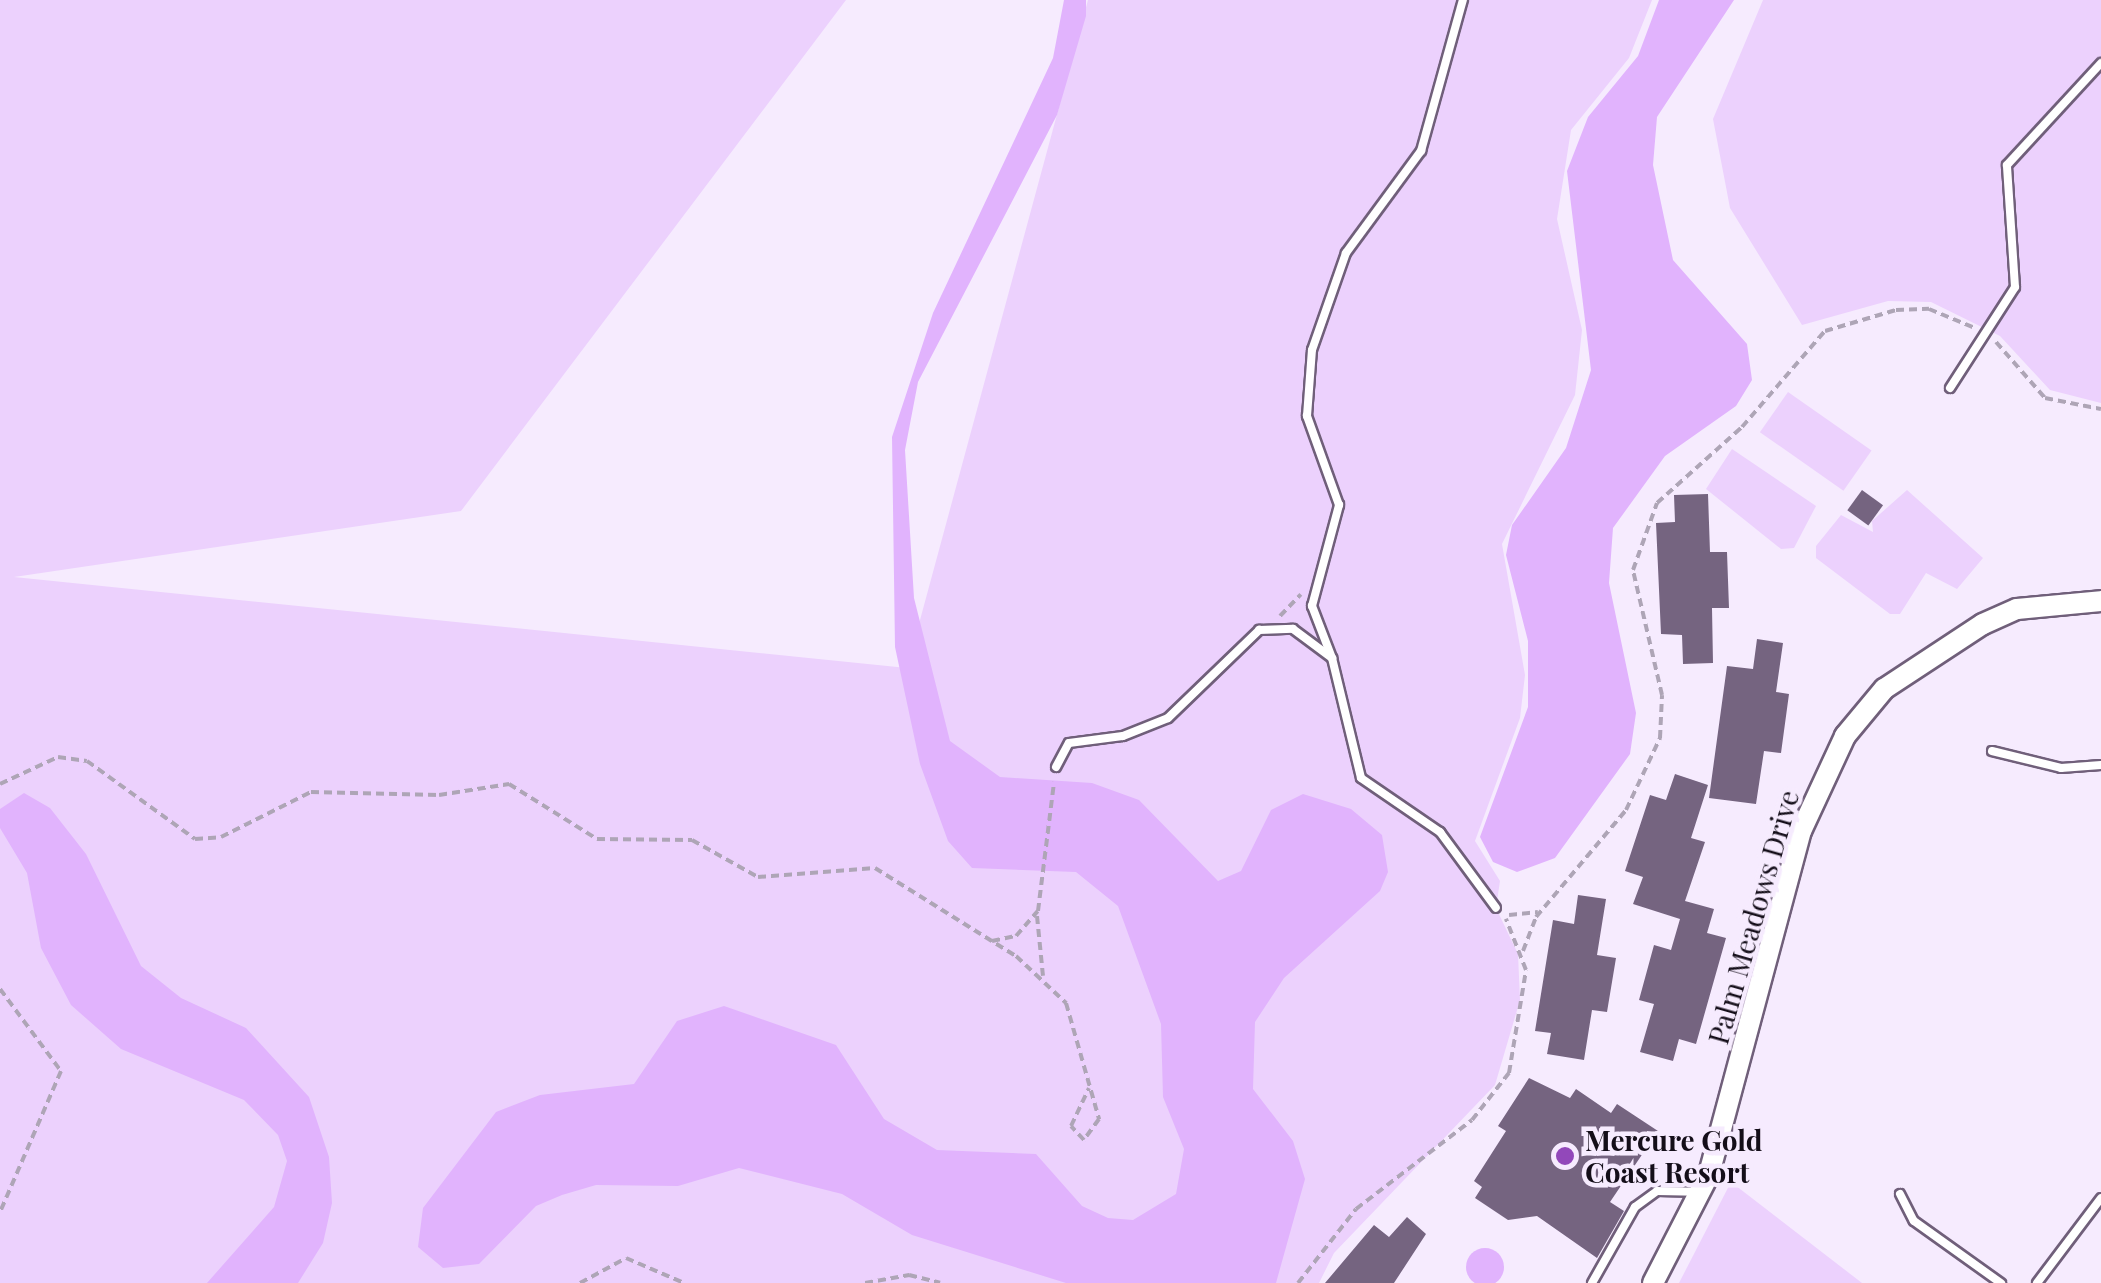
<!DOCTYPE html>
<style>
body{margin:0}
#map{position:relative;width:2101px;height:1283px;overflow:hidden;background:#f6ebfe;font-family:"Playfair Display",serif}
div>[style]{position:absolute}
.green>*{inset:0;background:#ecd1fd;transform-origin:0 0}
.water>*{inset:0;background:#e1b3fd}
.round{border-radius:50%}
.building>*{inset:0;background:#756480;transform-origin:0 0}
.path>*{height:4px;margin-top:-2px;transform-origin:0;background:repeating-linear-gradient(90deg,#aea5b6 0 8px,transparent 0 13px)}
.roads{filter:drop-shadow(2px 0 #705f7a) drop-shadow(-2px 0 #705f7a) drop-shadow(0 2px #705f7a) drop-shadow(0 -2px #705f7a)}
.service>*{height:8px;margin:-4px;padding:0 4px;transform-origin:4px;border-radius:4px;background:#fff}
.tertiary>*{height:20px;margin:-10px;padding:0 10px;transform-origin:10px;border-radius:10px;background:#fff}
.dots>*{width:28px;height:28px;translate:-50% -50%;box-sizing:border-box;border:5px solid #f6ebfe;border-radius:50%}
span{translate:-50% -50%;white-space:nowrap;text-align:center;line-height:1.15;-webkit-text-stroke:9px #f6ebfe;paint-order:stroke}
.street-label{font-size:28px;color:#140e19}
.poi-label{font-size:28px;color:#140e19;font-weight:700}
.left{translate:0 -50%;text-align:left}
</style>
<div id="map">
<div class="green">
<i style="clip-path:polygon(0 0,846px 0,461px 511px,14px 577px,907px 668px,1088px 0,1652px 0,1629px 58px,1571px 130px,1557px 219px,1582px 330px,1575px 395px,1502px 544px,1525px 675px,1520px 718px,1475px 841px,1500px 881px,1496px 908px,1518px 954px,1520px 1000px,1495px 1085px,1334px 1253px,1319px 1283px,0 1283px)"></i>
<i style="clip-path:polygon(1763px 0,2101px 0,2101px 403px,2050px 390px,2000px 336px,1931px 302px,1888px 301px,1802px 325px,1730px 208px,1713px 119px)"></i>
<i style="left:1788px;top:392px;width:102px;height:49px;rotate:35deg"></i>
<i style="clip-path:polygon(1732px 449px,1816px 506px,1794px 548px,1781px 549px,1706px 489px)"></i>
<i style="clip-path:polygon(1907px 490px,1983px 558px,1957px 589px,1926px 573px,1900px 614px,1890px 614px,1816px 558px,1816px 546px,1841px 515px,1873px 532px,1872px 521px)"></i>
<i style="clip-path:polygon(1731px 1182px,1862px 1283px,1679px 1283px)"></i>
</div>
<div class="water">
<i style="clip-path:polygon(1064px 0,1086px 0,1086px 16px,1057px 115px,918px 382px,905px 450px,914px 598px,950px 741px,1000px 777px,1092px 783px,1139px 800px,1218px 881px,1241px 871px,1271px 810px,1303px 794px,1351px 809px,1382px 835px,1388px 872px,1380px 891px,1284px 978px,1255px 1022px,1253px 1089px,1293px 1141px,1305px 1179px,1276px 1283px,1066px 1283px,912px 1235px,842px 1194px,739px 1168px,678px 1186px,596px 1185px,562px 1195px,536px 1206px,479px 1264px,443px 1268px,418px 1247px,423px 1208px,496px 1112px,540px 1095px,634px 1084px,677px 1021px,724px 1006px,836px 1045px,884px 1119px,937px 1150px,1036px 1154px,1082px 1206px,1108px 1218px,1133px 1220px,1176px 1194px,1184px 1149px,1163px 1097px,1161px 1024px,1118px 906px,1076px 872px,972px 868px,948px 841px,920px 764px,895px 647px,892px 437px,933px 313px,1053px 58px)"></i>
<i style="clip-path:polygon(1659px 0,1734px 0,1657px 117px,1653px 165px,1673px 260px,1747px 344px,1752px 380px,1736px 406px,1665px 456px,1613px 528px,1609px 583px,1636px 713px,1630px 754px,1555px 858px,1517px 872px,1493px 862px,1480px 837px,1528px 707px,1528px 641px,1506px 555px,1512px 525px,1566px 448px,1591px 370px,1567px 171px,1588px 117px,1638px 56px)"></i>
<i style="clip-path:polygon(24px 793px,50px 808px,86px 854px,141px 966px,181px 998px,246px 1028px,309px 1097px,329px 1157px,332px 1203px,323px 1243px,298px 1283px,207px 1283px,274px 1207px,287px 1161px,278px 1135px,244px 1100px,121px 1049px,71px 1005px,41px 948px,27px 873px,0 828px,0 809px)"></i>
<i class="round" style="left:1466px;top:1248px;width:38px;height:38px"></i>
</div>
<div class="building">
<i style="left:1862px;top:490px;width:26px;height:25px;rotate:36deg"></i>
<i style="clip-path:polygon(1708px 494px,1710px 552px,1727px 552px,1729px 608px,1712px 608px,1713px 663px,1683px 664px,1682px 635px,1661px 634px,1656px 523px,1675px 522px,1674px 495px)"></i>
<i style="clip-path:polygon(1757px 639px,1783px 643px,1776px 692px,1789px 694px,1781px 753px,1764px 751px,1756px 804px,1709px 798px,1727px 666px,1753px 669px)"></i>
<i style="clip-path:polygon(1675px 774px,1708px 785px,1691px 838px,1705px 842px,1685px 901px,1714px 909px,1707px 933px,1726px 938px,1696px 1044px,1679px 1039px,1673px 1061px,1640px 1052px,1654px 1004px,1639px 1000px,1654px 945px,1671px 950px,1680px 919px,1633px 904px,1643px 877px,1625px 871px,1650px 795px,1666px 800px)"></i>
<i style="clip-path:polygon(1578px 895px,1606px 899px,1597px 955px,1616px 958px,1607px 1012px,1592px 1010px,1584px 1060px,1547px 1054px,1551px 1033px,1535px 1031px,1553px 920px,1574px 924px)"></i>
<i style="clip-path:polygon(1529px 1078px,1570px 1098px,1576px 1089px,1611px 1113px,1617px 1104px,1658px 1131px,1610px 1202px,1624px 1211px,1597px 1258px,1537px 1216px,1508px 1220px,1475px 1198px,1482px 1187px,1474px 1181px,1506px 1131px,1498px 1126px)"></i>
<i style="clip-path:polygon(1407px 1217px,1426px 1234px,1394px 1283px,1325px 1283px,1374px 1225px,1389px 1237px)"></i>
</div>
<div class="path">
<i style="left:1996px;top:342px;width:74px;rotate:48.8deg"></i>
<i style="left:2045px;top:398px;width:57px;rotate:11.1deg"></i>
<i style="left:1280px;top:616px;width:30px;rotate:-46deg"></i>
<i style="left:0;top:784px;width:64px;rotate:-25deg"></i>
<i style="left:58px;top:757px;width:29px;rotate:8deg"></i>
<i style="left:87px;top:761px;width:133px;rotate:35.8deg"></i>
<i style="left:195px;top:839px;width:26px;rotate:-4deg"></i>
<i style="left:221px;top:837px;width:101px;rotate:-26.6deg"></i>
<i style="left:311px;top:792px;width:128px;rotate:1.3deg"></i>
<i style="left:439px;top:795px;width:71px;rotate:-8.9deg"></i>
<i style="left:509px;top:784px;width:104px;rotate:32deg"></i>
<i style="left:597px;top:839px;width:95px;rotate:0.6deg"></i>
<i style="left:692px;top:840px;width:76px;rotate:29.3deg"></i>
<i style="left:758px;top:877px;width:117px;rotate:-4.4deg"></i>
<i style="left:875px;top:868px;width:166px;rotate:32deg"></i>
<i style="left:1016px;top:956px;width:69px;rotate:43.2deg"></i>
<i style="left:1066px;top:1003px;width:121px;rotate:74.1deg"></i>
<i style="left:1099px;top:1119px;width:26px;rotate:126deg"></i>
<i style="left:1084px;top:1140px;width:19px;rotate:-133deg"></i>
<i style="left:1071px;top:1126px;width:42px;rotate:-64.7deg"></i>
<i style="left:1509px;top:915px;width:29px;rotate:-6deg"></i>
<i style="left:1037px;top:916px;width:60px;rotate:84.3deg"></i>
<i style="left:992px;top:941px;width:25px;rotate:-12deg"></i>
<i style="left:1016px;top:936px;width:33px;rotate:-49deg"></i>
<i style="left:1038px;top:911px;width:130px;rotate:-82.9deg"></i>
<i style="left:1523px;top:951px;width:36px;rotate:-69deg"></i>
<i style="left:1536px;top:917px;width:140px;rotate:-49.9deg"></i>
<i style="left:1626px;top:810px;width:80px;rotate:-64.7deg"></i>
<i style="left:1660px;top:738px;width:43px;rotate:-87.3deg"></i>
<i style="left:1662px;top:695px;width:128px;rotate:-103.1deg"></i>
<i style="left:1633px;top:570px;width:71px;rotate:-70.3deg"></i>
<i style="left:1657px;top:503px;width:114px;rotate:-41.8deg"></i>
<i style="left:1742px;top:427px;width:127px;rotate:-49.2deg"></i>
<i style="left:1825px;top:331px;width:74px;rotate:-16.5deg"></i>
<i style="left:1896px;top:310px;width:33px;rotate:-2deg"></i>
<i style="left:1929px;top:309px;width:50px;rotate:22.4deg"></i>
<i style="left:0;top:989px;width:102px;rotate:53.4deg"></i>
<i style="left:61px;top:1071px;width:154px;rotate:113.4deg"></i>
<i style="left:580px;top:1283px;width:52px;rotate:-28.5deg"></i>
<i style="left:626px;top:1258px;width:63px;rotate:23.3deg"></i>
<i style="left:865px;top:1283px;width:45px;rotate:-10.3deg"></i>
<i style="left:909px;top:1275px;width:32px;rotate:14deg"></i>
<i style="left:1298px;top:1283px;width:94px;rotate:-51.9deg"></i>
<i style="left:1356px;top:1209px;width:146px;rotate:-37.5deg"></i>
<i style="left:1472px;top:1120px;width:60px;rotate:-51.8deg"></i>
<i style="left:1509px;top:1073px;width:104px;rotate:-80.6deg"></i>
<i style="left:1526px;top:970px;width:55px;rotate:-111.4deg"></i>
</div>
<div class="roads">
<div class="service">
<i style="left:1950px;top:388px;width:120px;rotate:-57.2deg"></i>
<i style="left:2015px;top:287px;width:122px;rotate:-93.8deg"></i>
<i style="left:2007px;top:165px;width:139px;rotate:-47.3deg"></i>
<i style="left:1332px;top:658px;width:56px;rotate:-111deg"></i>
<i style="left:1312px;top:606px;width:105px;rotate:-75deg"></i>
<i style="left:1339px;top:505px;width:95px;rotate:-109.8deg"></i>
<i style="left:1307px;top:416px;width:66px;rotate:-85.7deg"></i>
<i style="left:1312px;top:350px;width:103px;rotate:-70.7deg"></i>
<i style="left:1346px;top:253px;width:127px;rotate:-53.7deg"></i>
<i style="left:1421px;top:151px;width:157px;rotate:-74.5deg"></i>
<i style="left:1992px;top:751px;width:71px;rotate:13.8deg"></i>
<i style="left:2061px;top:768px;width:40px;rotate:-4.3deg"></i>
<i style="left:1056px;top:767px;width:27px;rotate:-62deg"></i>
<i style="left:1069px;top:743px;width:54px;rotate:-7.4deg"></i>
<i style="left:1123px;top:736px;width:48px;rotate:-21.8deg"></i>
<i style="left:1168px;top:718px;width:127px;rotate:-44deg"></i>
<i style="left:1259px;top:630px;width:34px;rotate:-2deg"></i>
<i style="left:1293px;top:629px;width:49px;rotate:36.6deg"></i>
<i style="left:1332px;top:658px;width:123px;rotate:76.4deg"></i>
<i style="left:1361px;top:778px;width:96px;rotate:34.4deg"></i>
<i style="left:1440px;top:832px;width:94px;rotate:53.6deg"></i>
<i style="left:1900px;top:1194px;width:30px;rotate:63deg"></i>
<i style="left:1914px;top:1221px;width:107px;rotate:35.5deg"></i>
<i style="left:1592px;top:1283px;width:87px;rotate:-60.5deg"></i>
<i style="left:1635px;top:1207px;width:27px;rotate:-36deg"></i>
<i style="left:1657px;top:1191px;width:39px;rotate:1deg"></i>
<i style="left:2037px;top:1283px;width:106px;rotate:-53deg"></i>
</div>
<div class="tertiary">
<i style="left:1653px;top:1283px;width:123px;rotate:-62.8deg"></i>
<i style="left:1709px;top:1174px;width:355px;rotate:-75deg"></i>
<i style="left:1801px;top:831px;width:105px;rotate:-65.1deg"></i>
<i style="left:1845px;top:736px;width:61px;rotate:-50.3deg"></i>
<i style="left:1884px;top:689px;width:118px;rotate:-33.3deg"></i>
<i style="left:1983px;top:624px;width:37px;rotate:-24deg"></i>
<i style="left:2017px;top:609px;width:84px;rotate:-5.4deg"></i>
</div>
</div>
<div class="dots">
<i style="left:1565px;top:1156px;background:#9248ba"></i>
</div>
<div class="street-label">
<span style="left:1753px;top:917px;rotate:-74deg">Palm Meadows Drive</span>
</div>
<div class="poi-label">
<span class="left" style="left:1585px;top:1156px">Mercure Gold<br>Coast Resort</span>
</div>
</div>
